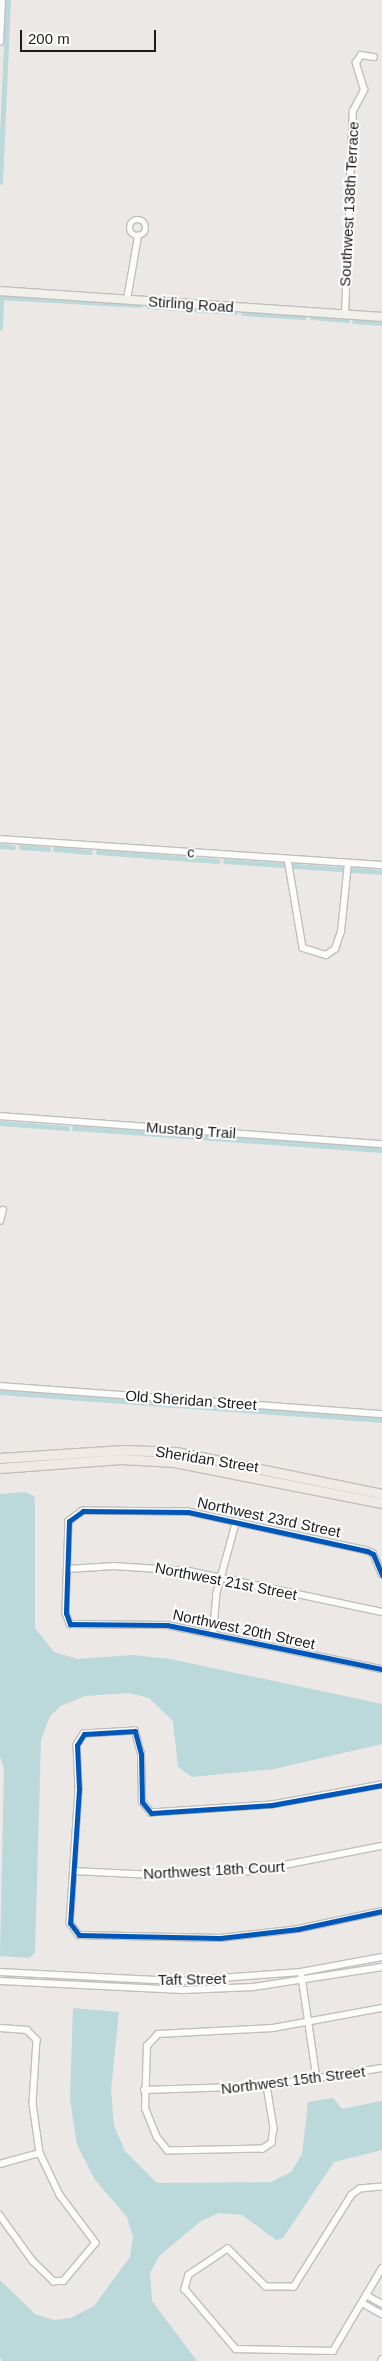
<!DOCTYPE html>
<style>
body{margin:0}
#map{position:relative;width:382px;height:2361px;overflow:hidden;background:#ebe8e5;font-family:Arial,sans-serif}
div>[style]{position:absolute}
.water>*{inset:0;background:#bbd8da}
.canal>*{height:5px;margin:-2.5px;padding:0 2.5px;transform-origin:2.5px;border-radius:2.5px;background:#bbd8da}
.roads{filter:drop-shadow(1px 0 #c0bfbd) drop-shadow(-1px 0 #c0bfbd) drop-shadow(0 1px #c0bfbd) drop-shadow(0 -1px #c0bfbd)}
.street>*{height:5.5px;margin:-2.75px;padding:0 2.75px;transform-origin:2.75px;border-radius:2.75px;background:#fcfcfb}
.street>.ring{margin:-2.75px;padding:0;box-sizing:content-box;background:none;border:5.5px solid #fcfcfb;border-radius:50%}
.secondary>*{height:8px;margin:-4px;padding:0 4px;transform-origin:4px;border-radius:4px;background:#f2f0ea}
.primary>*{height:9px;margin:-4.5px;padding:0 4.5px;transform-origin:4.5px;border-radius:4.5px;background:#efeae4}
.cycleway>*{height:5px;margin:-2.5px;padding:0 2.5px;transform-origin:2.5px;border-radius:2.5px;background:#0057b8}
span{translate:-50% -50%;white-space:nowrap;text-align:center;line-height:1.15;-webkit-text-stroke:4px #fff;paint-order:stroke}
.street-label{font-size:15px;color:#1c1c1c}
.scale{position:absolute;left:20px;top:30px;width:136px;height:22px;box-sizing:border-box;border:2px solid #1c1c1c;border-top:0;padding-left:6px;font-size:15px;line-height:18px;white-space:nowrap;color:#1c1c1c;-webkit-text-stroke:4px #fff;paint-order:stroke}
</style>
<div id="map">
<div class="water">
<i style="clip-path:polygon(25px 1492px,34px 1496px,35px 1504px,35px 1628px,54px 1652px,78px 1659px,133px 1655px,170px 1659px,382px 1704px,382px 1744px,274px 1769px,192px 1777px,178px 1767px,173px 1721px,149px 1698px,129px 1693px,85px 1696px,61px 1706px,50px 1716px,41px 1740px,35px 1953px,29px 1958px,0 1956px,4px 1769px,0 1756px,0 1494px)"></i>
<i style="clip-path:polygon(73px 2008px,119px 2012px,111px 2090px,114px 2126px,125px 2151px,157px 2183px,271px 2182px,291px 2172px,302px 2154px,308px 2102px,333px 2098px,342px 2109px,382px 2101px,382px 2150px,334px 2162px,283px 2238px,276px 2240px,242px 2215px,219px 2213px,201px 2221px,159px 2256px,150px 2273px,152px 2301px,197px 2361px,2px 2361px,0 2357px,0 2280px,35px 2314px,54px 2320px,71px 2318px,94px 2306px,130px 2257px,133px 2237px,127px 2217px,95px 2180px,77px 2145px,70px 2099px)"></i>
</div>
<div class="canal">
<i style="left:0;top:182px;width:182px;rotate:-87.5deg"></i>
<i style="left:0;top:297px;width:140px;rotate:3.3deg"></i>
<i style="left:148px;top:306px;width:87px;rotate:3.9deg"></i>
<i style="left:243px;top:313px;width:61px;rotate:3.8deg"></i>
<i style="left:312px;top:317px;width:35px;rotate:5deg"></i>
<i style="left:354px;top:321px;width:28px;rotate:4deg"></i>
<i style="left:0;top:328px;width:31px;rotate:-88deg"></i>
<i style="left:0;top:846px;width:13px;rotate:4deg"></i>
<i style="left:21px;top:847px;width:27px;rotate:4deg"></i>
<i style="left:55px;top:849px;width:35px;rotate:5deg"></i>
<i style="left:98px;top:852px;width:120px;rotate:4.3deg"></i>
<i style="left:225px;top:861px;width:157px;rotate:4deg"></i>
<i style="left:0;top:1123px;width:67px;rotate:4.3deg"></i>
<i style="left:74px;top:1128px;width:309px;rotate:4.1deg"></i>
<i style="left:0;top:1392px;width:383px;rotate:4.2deg"></i>
</div>
<div class="roads">
<div class="street">
<i style="left:0;top:42px;width:42px;rotate:-87.3deg"></i>
<i class="ring" style="left:130px;top:220px;width:10.5px;height:10.5px"></i>
<i style="left:127px;top:300px;width:65px;rotate:-80.2deg"></i>
<i style="left:345px;top:315px;width:204px;rotate:-87.8deg"></i>
<i style="left:353px;top:111px;width:24px;rotate:-62deg"></i>
<i style="left:364px;top:90px;width:28px;rotate:-107deg"></i>
<i style="left:356px;top:63px;width:9px;rotate:-58deg"></i>
<i style="left:361px;top:55px;width:13px;rotate:9deg"></i>
<i style="left:0;top:839px;width:383px;rotate:3.9deg"></i>
<i style="left:288px;top:859px;width:90px;rotate:80.4deg"></i>
<i style="left:303px;top:948px;width:24px;rotate:17deg"></i>
<i style="left:326px;top:955px;width:11px;rotate:-34deg"></i>
<i style="left:335px;top:949px;width:18px;rotate:-71deg"></i>
<i style="left:341px;top:932px;width:69px;rotate:-84.2deg"></i>
<i style="left:0;top:1116px;width:383px;rotate:4.2deg"></i>
<i style="left:0;top:1221px;width:11px;rotate:-75deg"></i>
<i style="left:0;top:1386px;width:383px;rotate:4.2deg"></i>
<i style="left:68px;top:1569px;width:46px;rotate:-3.7deg"></i>
<i style="left:114px;top:1566px;width:75px;rotate:3.8deg"></i>
<i style="left:189px;top:1571px;width:197px;rotate:12deg"></i>
<i style="left:382px;top:1575px;width:23px;rotate:-113deg"></i>
<i style="left:373px;top:1554px;width:7px;rotate:-153deg"></i>
<i style="left:367px;top:1551px;width:183px;rotate:-167.7deg"></i>
<i style="left:188px;top:1512px;width:105px;rotate:-179.5deg"></i>
<i style="left:83px;top:1511px;width:17px;rotate:144deg"></i>
<i style="left:69px;top:1521px;width:92px;rotate:91.9deg"></i>
<i style="left:66px;top:1613px;width:12px;rotate:70deg"></i>
<i style="left:70px;top:1624px;width:97px;rotate:0.6deg"></i>
<i style="left:167px;top:1625px;width:219px;rotate:11.6deg"></i>
<i style="left:213px;top:1633px;width:38px;rotate:-85deg"></i>
<i style="left:216px;top:1595px;width:76px;rotate:-74.7deg"></i>
<i style="left:382px;top:1785px;width:112px;rotate:169.7deg"></i>
<i style="left:272px;top:1805px;width:121px;rotate:176.2deg"></i>
<i style="left:151px;top:1813px;width:14px;rotate:-129deg"></i>
<i style="left:142px;top:1802px;width:48px;rotate:-91.2deg"></i>
<i style="left:141px;top:1754px;width:24px;rotate:-105deg"></i>
<i style="left:135px;top:1731px;width:51px;rotate:176.6deg"></i>
<i style="left:84px;top:1734px;width:13px;rotate:122deg"></i>
<i style="left:77px;top:1745px;width:44px;rotate:87.4deg"></i>
<i style="left:79px;top:1789px;width:134px;rotate:93.8deg"></i>
<i style="left:70px;top:1923px;width:15px;rotate:53deg"></i>
<i style="left:79px;top:1935px;width:141px;rotate:1.2deg"></i>
<i style="left:220px;top:1938px;width:79px;rotate:-6.6deg"></i>
<i style="left:298px;top:1929px;width:86px;rotate:-12.1deg"></i>
<i style="left:73px;top:1871px;width:82px;rotate:2.8deg"></i>
<i style="left:155px;top:1875px;width:99px;rotate:-2.3deg"></i>
<i style="left:254px;top:1871px;width:130px;rotate:-11.1deg"></i>
<i style="left:0;top:1972px;width:180px;rotate:2.9deg"></i>
<i style="left:180px;top:1981px;width:121px;rotate:-4.3deg"></i>
<i style="left:301px;top:1972px;width:82px;rotate:-10.5deg"></i>
<i style="left:302px;top:1977px;width:103px;rotate:81.6deg"></i>
<i style="left:0;top:1981px;width:183px;rotate:2.8deg"></i>
<i style="left:183px;top:1990px;width:70px;rotate:-2.5deg"></i>
<i style="left:253px;top:1987px;width:131px;rotate:-8.8deg"></i>
<i style="left:0;top:2028px;width:27px;rotate:4deg"></i>
<i style="left:27px;top:2030px;width:14px;rotate:45deg"></i>
<i style="left:37px;top:2040px;width:64px;rotate:93.6deg"></i>
<i style="left:33px;top:2104px;width:49px;rotate:81.9deg"></i>
<i style="left:40px;top:2153px;width:47px;rotate:64.5deg"></i>
<i style="left:60px;top:2195px;width:60px;rotate:53.1deg"></i>
<i style="left:96px;top:2243px;width:50px;rotate:130.1deg"></i>
<i style="left:64px;top:2281px;width:10px;rotate:174deg"></i>
<i style="left:54px;top:2282px;width:29px;rotate:-136deg"></i>
<i style="left:33px;top:2262px;width:57px;rotate:-125.7deg"></i>
<i style="left:267px;top:2086px;width:43px;rotate:80.5deg"></i>
<i style="left:274px;top:2128px;width:15px;rotate:98deg"></i>
<i style="left:272px;top:2143px;width:11px;rotate:146deg"></i>
<i style="left:263px;top:2149px;width:95px;rotate:178.8deg"></i>
<i style="left:168px;top:2151px;width:17px;rotate:-130deg"></i>
<i style="left:157px;top:2138px;width:31px;rotate:-112deg"></i>
<i style="left:145px;top:2109px;width:63px;rotate:-88.2deg"></i>
<i style="left:147px;top:2046px;width:16px;rotate:-47deg"></i>
<i style="left:158px;top:2034px;width:115px;rotate:-3deg"></i>
<i style="left:273px;top:2028px;width:111px;rotate:-10.4deg"></i>
<i style="left:144px;top:2090px;width:123px;rotate:-1.9deg"></i>
<i style="left:267px;top:2086px;width:116px;rotate:-8.9deg"></i>
<i style="left:0;top:2164px;width:41px;rotate:-15.4deg"></i>
<i style="left:382px;top:2187px;width:22px;rotate:175deg"></i>
<i style="left:360px;top:2189px;width:10px;rotate:143deg"></i>
<i style="left:352px;top:2195px;width:109px;rotate:122.2deg"></i>
<i style="left:294px;top:2287px;width:28px;rotate:180deg"></i>
<i style="left:266px;top:2287px;width:54px;rotate:-135deg"></i>
<i style="left:228px;top:2249px;width:47px;rotate:146.3deg"></i>
<i style="left:189px;top:2275px;width:15px;rotate:106deg"></i>
<i style="left:185px;top:2289px;width:79px;rotate:49.6deg"></i>
<i style="left:236px;top:2349px;width:97px;rotate:1.2deg"></i>
<i style="left:333px;top:2351px;width:96px;rotate:-59.4deg"></i>
<i style="left:366px;top:2295px;width:18px;rotate:29deg"></i>
<i style="left:362px;top:2303px;width:23px;rotate:29deg"></i>
<i style="left:381px;top:2361px;width:2px;rotate:-63deg"></i>
</div>
<div class="secondary">
<i style="left:0;top:291px;width:383px;rotate:3.9deg"></i>
</div>
<div class="primary">
<i style="left:0;top:1458px;width:124px;rotate:-3.7deg"></i>
<i style="left:124px;top:1450px;width:52px;rotate:2.2deg"></i>
<i style="left:176px;top:1452px;width:210px;rotate:11.5deg"></i>
<i style="left:0;top:1468px;width:121px;rotate:-4.3deg"></i>
<i style="left:121px;top:1459px;width:53px;rotate:3.2deg"></i>
<i style="left:174px;top:1462px;width:212px;rotate:11.2deg"></i>
</div>
</div>
<div class="cycleway">
<i style="left:382px;top:1575px;width:23px;rotate:-113deg"></i>
<i style="left:373px;top:1554px;width:7px;rotate:-153deg"></i>
<i style="left:367px;top:1551px;width:183px;rotate:-167.7deg"></i>
<i style="left:188px;top:1512px;width:105px;rotate:-179.5deg"></i>
<i style="left:83px;top:1511px;width:17px;rotate:144deg"></i>
<i style="left:69px;top:1521px;width:92px;rotate:91.9deg"></i>
<i style="left:66px;top:1613px;width:12px;rotate:70deg"></i>
<i style="left:70px;top:1624px;width:97px;rotate:0.6deg"></i>
<i style="left:167px;top:1625px;width:219px;rotate:11.6deg"></i>
<i style="left:382px;top:1785px;width:112px;rotate:169.7deg"></i>
<i style="left:272px;top:1805px;width:121px;rotate:176.2deg"></i>
<i style="left:151px;top:1813px;width:14px;rotate:-129deg"></i>
<i style="left:142px;top:1802px;width:48px;rotate:-91.2deg"></i>
<i style="left:141px;top:1754px;width:24px;rotate:-105deg"></i>
<i style="left:135px;top:1731px;width:51px;rotate:176.6deg"></i>
<i style="left:84px;top:1734px;width:13px;rotate:122deg"></i>
<i style="left:77px;top:1745px;width:44px;rotate:87.4deg"></i>
<i style="left:79px;top:1789px;width:134px;rotate:93.8deg"></i>
<i style="left:70px;top:1923px;width:15px;rotate:53deg"></i>
<i style="left:79px;top:1935px;width:141px;rotate:1.2deg"></i>
<i style="left:220px;top:1938px;width:79px;rotate:-6.6deg"></i>
<i style="left:298px;top:1929px;width:86px;rotate:-12.1deg"></i>
</div>
<div class="street-label">
<span style="left:349px;top:204px;rotate:-87deg">Southwest 138th Terrace</span>
<span style="left:191px;top:304px;rotate:4deg">Stirling Road</span>
<span style="left:191px;top:852px;rotate:4deg">c</span>
<span style="left:191px;top:1130px;rotate:4deg">Mustang Trail</span>
<span style="left:191px;top:1400px;rotate:4deg">Old Sheridan Street</span>
<span style="left:207px;top:1459px;rotate:9deg">Sheridan Street</span>
<span style="left:269px;top:1517px;rotate:12deg">Northwest 23rd Street</span>
<span style="left:226px;top:1581px;rotate:11deg">Northwest 21st Street</span>
<span style="left:244px;top:1629px;rotate:12deg">Northwest 20th Street</span>
<span style="left:214px;top:1870px;rotate:-3deg">Northwest 18th Court</span>
<span style="left:192px;top:1979px;rotate:-1deg">Taft Street</span>
<span style="left:293px;top:2080px;rotate:-7deg">Northwest 15th Street</span>
</div>
<div class="scale">200 m</div>
</div>
